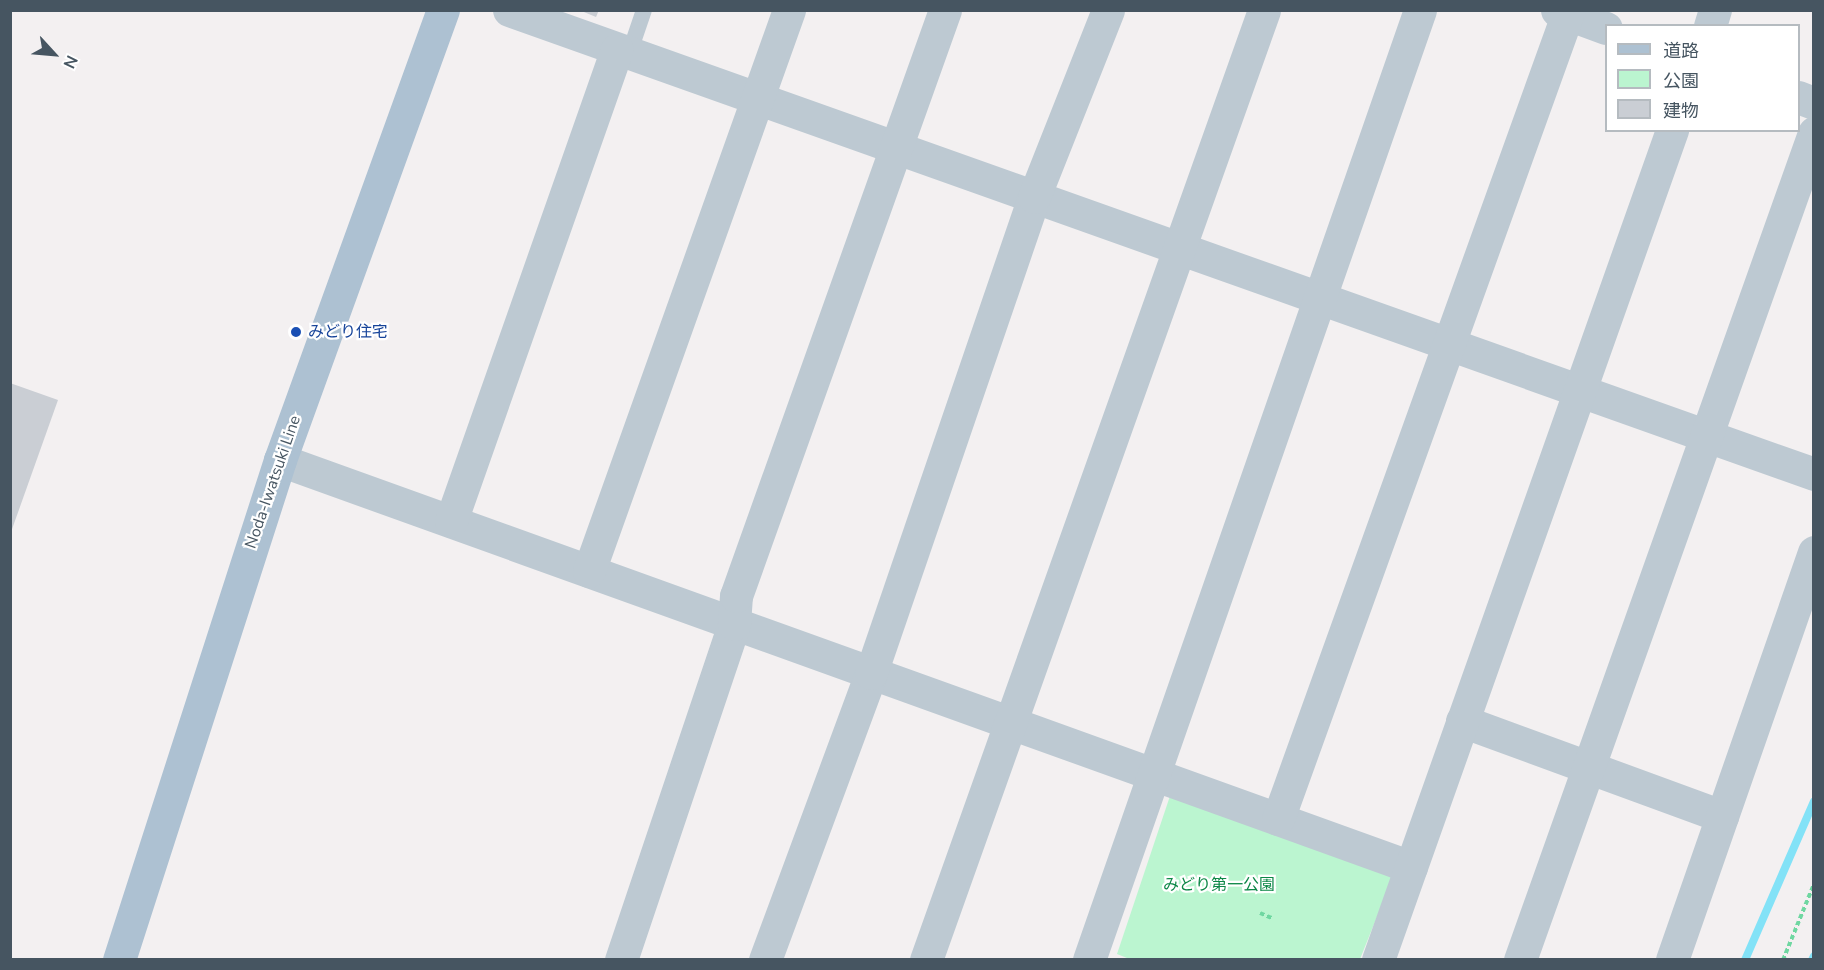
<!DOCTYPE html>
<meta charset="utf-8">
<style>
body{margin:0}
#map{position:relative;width:1824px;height:970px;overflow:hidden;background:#f3f0f1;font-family:"Nunito Sans","Noto Sans JP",sans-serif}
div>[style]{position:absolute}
.green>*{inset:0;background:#bbf5d0}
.stream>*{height:8px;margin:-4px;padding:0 4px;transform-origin:4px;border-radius:4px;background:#83e2f7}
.building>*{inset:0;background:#caced4}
.path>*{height:4px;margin-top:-2px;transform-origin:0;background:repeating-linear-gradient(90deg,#6fd7a1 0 4.5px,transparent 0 7.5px)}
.service>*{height:16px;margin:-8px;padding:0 8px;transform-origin:8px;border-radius:8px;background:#bdc9d2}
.minor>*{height:33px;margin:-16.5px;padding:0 16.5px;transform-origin:16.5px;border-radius:16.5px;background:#bdc9d2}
.primary>*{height:33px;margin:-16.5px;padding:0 16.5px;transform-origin:16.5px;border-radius:16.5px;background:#adc1d2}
.dots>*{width:16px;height:16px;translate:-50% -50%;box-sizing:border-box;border:3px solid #fff;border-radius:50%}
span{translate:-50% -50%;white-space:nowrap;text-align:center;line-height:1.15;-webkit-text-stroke:4.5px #fff;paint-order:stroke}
.transit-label{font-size:16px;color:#164399}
.left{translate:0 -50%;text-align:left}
.street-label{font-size:16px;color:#465561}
.park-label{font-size:16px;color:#0c8746}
.frame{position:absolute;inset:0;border:12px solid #465561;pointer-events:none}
.legend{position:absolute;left:1605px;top:24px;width:195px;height:108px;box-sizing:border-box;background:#fff;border:2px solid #b5bbc0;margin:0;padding:8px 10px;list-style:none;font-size:18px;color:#465561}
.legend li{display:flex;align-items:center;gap:12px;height:30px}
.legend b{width:30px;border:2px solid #b5bbc0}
.north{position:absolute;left:24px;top:24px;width:60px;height:60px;-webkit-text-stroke:4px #fff;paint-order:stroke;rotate:116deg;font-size:16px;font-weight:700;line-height:24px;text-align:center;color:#465561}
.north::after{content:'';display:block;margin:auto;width:21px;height:27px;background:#465561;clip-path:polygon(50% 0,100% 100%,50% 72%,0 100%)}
</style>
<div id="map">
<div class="green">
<i style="clip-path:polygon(1172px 790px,1395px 872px,1360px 959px,1132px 960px,1117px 954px)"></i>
</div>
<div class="stream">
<i style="left:1745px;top:960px;width:173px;rotate:-66.5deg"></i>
<i style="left:1812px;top:960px;width:4px;rotate:-63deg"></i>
</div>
<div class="building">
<i style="clip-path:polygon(579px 10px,599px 10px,596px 17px)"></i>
<i style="clip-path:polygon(10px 383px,58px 400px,11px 532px,10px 532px)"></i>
</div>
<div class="path">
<i style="left:1260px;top:913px;width:13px;rotate:23deg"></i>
<i style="left:1783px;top:960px;width:82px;rotate:-67.8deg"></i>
</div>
<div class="service">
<i style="left:629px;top:54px;width:46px;rotate:-71.2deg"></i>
</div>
<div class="minor">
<i style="left:509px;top:10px;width:1385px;rotate:19.57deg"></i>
<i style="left:1557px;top:10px;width:52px;rotate:20.2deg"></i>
<i style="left:1710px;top:26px;width:17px;rotate:-73deg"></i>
<i style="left:1798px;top:97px;width:17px;rotate:21deg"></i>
<i style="left:280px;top:460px;width:1202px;rotate:19.79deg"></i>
<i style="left:451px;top:521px;width:500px;rotate:-70.62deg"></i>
<i style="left:589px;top:571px;width:596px;rotate:-70.38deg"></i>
<i style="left:1462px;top:721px;width:277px;rotate:20.1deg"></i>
<i style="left:1278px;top:819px;width:860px;rotate:-70.22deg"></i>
<i style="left:621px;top:960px;width:354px;rotate:-71.4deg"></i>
<i style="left:734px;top:624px;width:28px;rotate:-86deg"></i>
<i style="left:736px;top:596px;width:622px;rotate:-70.37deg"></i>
<i style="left:765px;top:960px;width:306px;rotate:-69.7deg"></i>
<i style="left:871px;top:673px;width:503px;rotate:-71.1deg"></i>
<i style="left:1034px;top:197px;width:201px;rotate:-68.4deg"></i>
<i style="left:926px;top:960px;width:1008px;rotate:-70.41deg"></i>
<i style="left:1089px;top:960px;width:1006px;rotate:-70.79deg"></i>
<i style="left:1378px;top:960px;width:881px;rotate:-70.49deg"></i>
<i style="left:1520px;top:960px;width:878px;rotate:-70.43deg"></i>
<i style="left:1672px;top:960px;width:432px;rotate:-70.8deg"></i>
</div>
<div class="primary">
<i style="left:119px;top:960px;width:525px;rotate:-72.15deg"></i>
<i style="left:280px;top:460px;width:479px;rotate:-70.1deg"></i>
</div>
<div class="dots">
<i style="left:296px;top:332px;background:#1a4fb4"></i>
</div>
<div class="transit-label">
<span class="left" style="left:308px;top:332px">みどり住宅</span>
</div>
<div class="street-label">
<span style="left:273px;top:482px;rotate:-71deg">Noda-Iwatsuki Line</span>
</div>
<div class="park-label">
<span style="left:1219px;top:885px">みどり第一公園</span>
</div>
<div class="frame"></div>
<ul class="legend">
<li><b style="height:8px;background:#adc1d2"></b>道路</li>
<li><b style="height:16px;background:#bbf5d0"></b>公園</li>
<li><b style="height:16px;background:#caced4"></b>建物</li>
</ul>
<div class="north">N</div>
</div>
